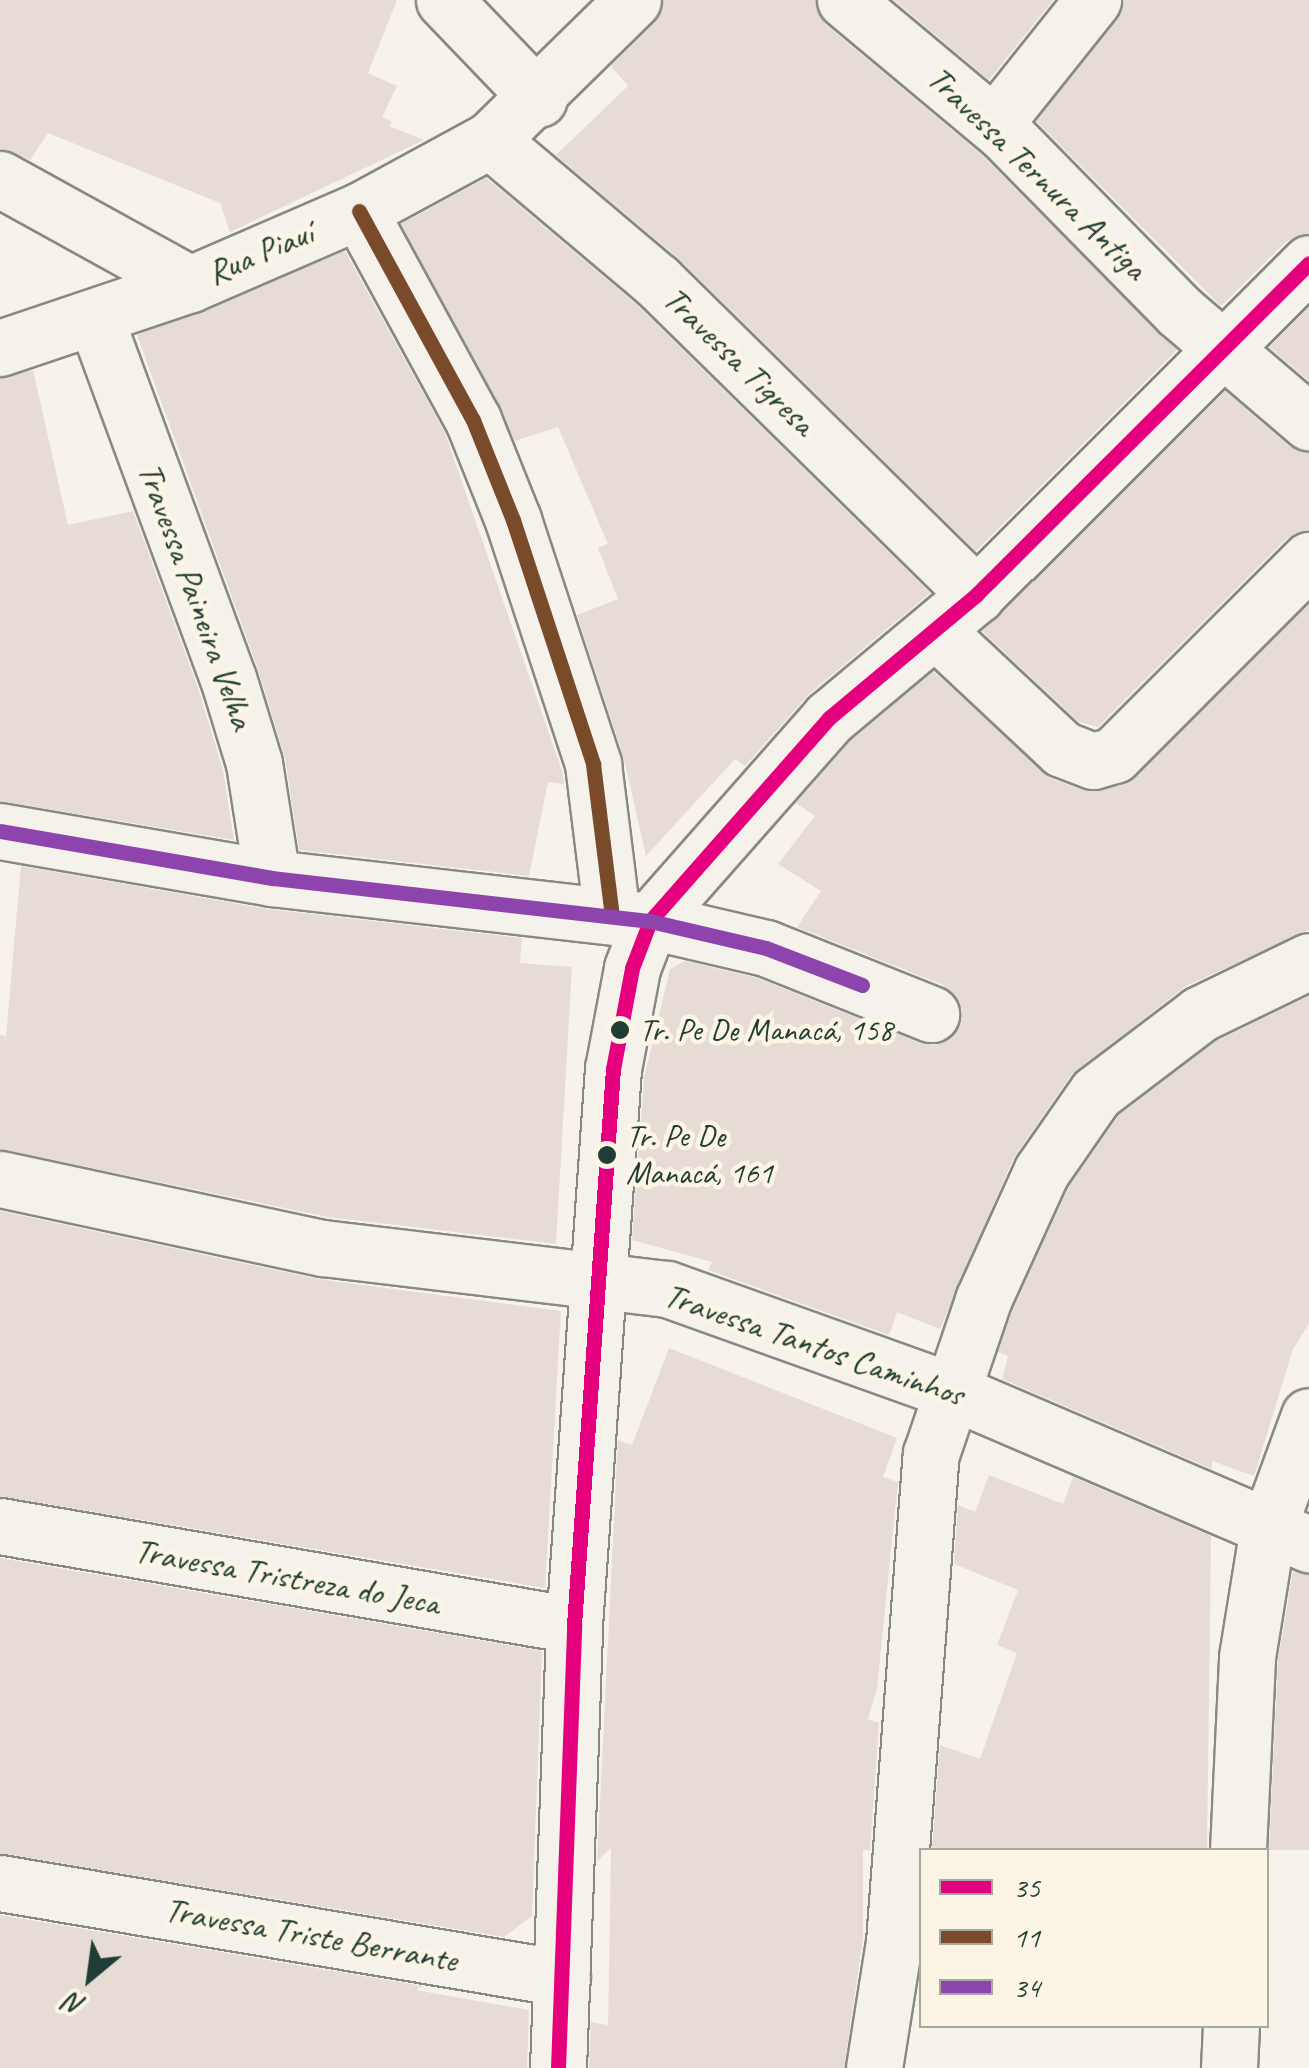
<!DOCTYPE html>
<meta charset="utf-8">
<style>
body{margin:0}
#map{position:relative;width:1309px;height:2068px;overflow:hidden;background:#f7f3ea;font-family:Caveat,sans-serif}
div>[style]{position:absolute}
.building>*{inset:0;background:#e7dbd5}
.roads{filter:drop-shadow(2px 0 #868984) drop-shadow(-2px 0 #868984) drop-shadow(0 2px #868984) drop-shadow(0 -2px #868984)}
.minor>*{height:55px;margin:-27.5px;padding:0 27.5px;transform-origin:27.5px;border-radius:27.5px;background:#f5f2ec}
.tertiary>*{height:55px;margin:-27.5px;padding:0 27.5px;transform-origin:27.5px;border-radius:27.5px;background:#f5f2ec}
.bus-1>*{height:15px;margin:-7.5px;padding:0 7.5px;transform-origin:7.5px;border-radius:7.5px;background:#e5007d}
.bus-2>*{height:15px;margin:-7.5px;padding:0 7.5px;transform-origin:7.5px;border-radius:7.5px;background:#7a4b2a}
.bus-3>*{height:15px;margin:-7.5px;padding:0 7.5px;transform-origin:7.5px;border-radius:7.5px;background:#8e44ad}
.dots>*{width:28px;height:28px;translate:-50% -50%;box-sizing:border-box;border:5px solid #fcf5e5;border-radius:50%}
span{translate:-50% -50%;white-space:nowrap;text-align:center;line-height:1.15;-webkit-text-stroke:9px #fcf5e5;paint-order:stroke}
.bus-label{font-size:32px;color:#1f3d34}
.left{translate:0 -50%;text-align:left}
.street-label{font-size:35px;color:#1f3d34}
.legend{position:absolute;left:919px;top:1848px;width:350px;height:180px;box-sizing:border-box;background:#fcf5e5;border:2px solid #a4ab9e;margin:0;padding:12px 18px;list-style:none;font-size:30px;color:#1f3d34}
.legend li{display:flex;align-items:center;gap:20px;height:50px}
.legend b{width:50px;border:2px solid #a4ab9e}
.north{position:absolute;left:40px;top:1928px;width:100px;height:100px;-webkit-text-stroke:8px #fcf5e5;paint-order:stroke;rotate:209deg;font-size:28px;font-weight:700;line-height:40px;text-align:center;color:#1f3d34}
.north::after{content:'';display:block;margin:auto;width:35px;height:45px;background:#1f3d34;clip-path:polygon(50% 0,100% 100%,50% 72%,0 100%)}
</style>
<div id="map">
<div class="building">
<i style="clip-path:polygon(0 0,397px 0,368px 73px,397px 86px,382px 117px,392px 122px,389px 126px,424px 140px,230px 232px,220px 203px,48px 133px,30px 160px,0 148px)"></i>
<i style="clip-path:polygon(663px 0,815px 0,825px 24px,983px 156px,1177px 350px,976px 551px,679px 259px,556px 155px,628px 86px,611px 66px,655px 22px)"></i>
<i style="clip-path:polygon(894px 0,1053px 0,989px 80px)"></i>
<i style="clip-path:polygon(1124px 0,1309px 0,1309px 233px,1287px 241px,1221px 306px,1036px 121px,1117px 20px)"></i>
<i style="clip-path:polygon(486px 178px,636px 304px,930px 593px,809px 694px,745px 766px,735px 759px,646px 856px,623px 755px,577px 615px,618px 599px,598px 548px,608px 544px,558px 427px,515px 441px,401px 224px)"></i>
<i style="clip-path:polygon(345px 251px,445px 433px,562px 771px,564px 784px,548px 782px,529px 876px,299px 850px,285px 758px,258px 669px,137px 335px)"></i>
<i style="clip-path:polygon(1309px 307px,1309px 381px,1269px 347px)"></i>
<i style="clip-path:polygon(33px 370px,68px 525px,133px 511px,198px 688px,223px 770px,234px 840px,0 801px,0 378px)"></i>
<i style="clip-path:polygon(1225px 391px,1289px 446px,1309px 452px,1309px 530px,1287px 538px,1098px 727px,1079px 722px,982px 631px)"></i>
<i style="clip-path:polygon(1309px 604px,1309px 930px,1186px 986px,1071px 1075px,1013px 1159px,940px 1329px,897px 1312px,889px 1335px,708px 1270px,712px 1262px,632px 1240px,644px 1078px,670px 969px,685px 961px,757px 978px,920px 1043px,936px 1045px,960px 1026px,962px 1009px,943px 985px,797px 927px,821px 891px,778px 864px,815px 816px,796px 803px,851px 740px,933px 671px,1050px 778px,1083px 790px,1123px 785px)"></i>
<i style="clip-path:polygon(21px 866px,267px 909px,522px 938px,520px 963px,572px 967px,556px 1244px,328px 1217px,0 1149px,0 1035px,6px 1036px)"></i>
<i style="clip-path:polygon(1309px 996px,1309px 1324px,1293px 1349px,1254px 1476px,1212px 1461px,1212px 1469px,1002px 1379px,1008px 1356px,998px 1352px,1012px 1311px,1068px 1188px,1119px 1115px,1216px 1041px)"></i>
<i style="clip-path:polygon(0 1211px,317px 1279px,561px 1311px,545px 1588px,0 1496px)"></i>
<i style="clip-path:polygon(669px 1348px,897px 1438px,883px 1477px,898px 1482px,877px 1688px,868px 1719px,879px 1723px,870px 1850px,863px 1850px,863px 1938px,844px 2068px,589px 2068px,591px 2022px,608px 2025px,611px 1848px,597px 1861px,618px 1440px,632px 1445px)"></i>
<i style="clip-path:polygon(989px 1475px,1063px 1504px,1073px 1477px,1211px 1536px,1207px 1850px,932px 1850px,940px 1745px,980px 1759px,1017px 1653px,997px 1645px,1018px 1590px,954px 1564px,958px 1505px,975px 1512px)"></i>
<i style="clip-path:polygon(0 1558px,542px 1651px,532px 1916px,504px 1937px,0 1853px)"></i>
<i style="clip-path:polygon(1293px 1571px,1309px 1575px,1309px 1850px,1269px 1850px,1278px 1660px)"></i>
<i style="clip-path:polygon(0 1915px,423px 1986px,416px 1990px,529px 2010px,527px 2068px,0 2068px)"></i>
</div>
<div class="roads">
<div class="minor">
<i style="left:444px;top:0;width:137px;rotate:46.2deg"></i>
<i style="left:845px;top:0;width:207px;rotate:39.9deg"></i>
<i style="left:1004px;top:133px;width:251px;rotate:45.5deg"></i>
<i style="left:1180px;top:312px;width:170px;rotate:40.5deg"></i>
<i style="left:994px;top:124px;width:159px;rotate:-51.4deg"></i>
<i style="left:490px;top:140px;width:219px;rotate:40.2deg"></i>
<i style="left:657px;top:281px;width:448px;rotate:44.5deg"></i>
<i style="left:0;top:179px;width:217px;rotate:28.9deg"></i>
<i style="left:359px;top:211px;width:238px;rotate:61.4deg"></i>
<i style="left:473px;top:420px;width:108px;rotate:68.2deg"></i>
<i style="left:513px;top:520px;width:257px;rotate:71.8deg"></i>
<i style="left:593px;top:764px;width:153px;rotate:82.9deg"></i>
<i style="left:96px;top:320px;width:382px;rotate:69.8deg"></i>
<i style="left:228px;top:678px;width:89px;rotate:73deg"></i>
<i style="left:254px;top:763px;width:116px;rotate:81.1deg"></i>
<i style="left:0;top:348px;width:200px;rotate:-18.6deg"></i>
<i style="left:190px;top:284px;width:184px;rotate:-23.4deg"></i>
<i style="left:359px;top:211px;width:149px;rotate:-28.5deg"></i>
<i style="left:490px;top:140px;width:200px;rotate:-44.4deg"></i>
<i style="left:935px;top:630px;width:174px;rotate:43.1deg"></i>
<i style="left:1062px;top:749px;width:33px;rotate:21deg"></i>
<i style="left:1093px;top:761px;width:22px;rotate:-16deg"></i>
<i style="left:1114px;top:755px;width:276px;rotate:-45deg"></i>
<i style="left:0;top:831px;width:276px;rotate:9.8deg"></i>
<i style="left:272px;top:878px;width:380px;rotate:6.5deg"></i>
<i style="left:650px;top:921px;width:119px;rotate:13.1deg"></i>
<i style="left:766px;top:948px;width:178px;rotate:21.8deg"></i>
<i style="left:0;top:1179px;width:330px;rotate:12.1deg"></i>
<i style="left:323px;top:1248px;width:346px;rotate:6.8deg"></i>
<i style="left:667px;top:1289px;width:300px;rotate:19.7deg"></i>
<i style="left:949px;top:1390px;width:392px;rotate:23.2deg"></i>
<i style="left:0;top:1526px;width:582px;rotate:9.79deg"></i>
<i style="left:1238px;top:1850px;width:193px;rotate:-87.3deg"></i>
<i style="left:1247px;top:1657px;width:131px;rotate:-80.8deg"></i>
<i style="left:1268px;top:1528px;width:119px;rotate:-69.9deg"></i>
<i style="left:0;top:1883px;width:570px;rotate:9.59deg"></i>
<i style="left:874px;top:2068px;width:128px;rotate:-81deg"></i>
<i style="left:894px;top:1942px;width:489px;rotate:-85.7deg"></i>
<i style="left:931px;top:1454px;width:163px;rotate:-71.3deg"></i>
<i style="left:983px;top:1300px;width:141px;rotate:-65.6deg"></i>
<i style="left:1041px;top:1172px;width:96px;rotate:-55.2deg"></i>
<i style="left:1096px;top:1093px;width:131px;rotate:-37.2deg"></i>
<i style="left:1200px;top:1014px;width:121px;rotate:-25.9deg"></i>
<i style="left:1229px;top:2068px;width:42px;rotate:-87.3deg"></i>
</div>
<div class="tertiary">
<i style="left:558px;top:2068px;width:443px;rotate:-87.9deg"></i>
<i style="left:574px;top:1625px;width:557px;rotate:-85.99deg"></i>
<i style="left:613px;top:1069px;width:103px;rotate:-79.3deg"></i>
<i style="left:632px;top:968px;width:50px;rotate:-69deg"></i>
<i style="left:650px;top:921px;width:271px;rotate:-48.6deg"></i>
<i style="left:829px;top:718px;width:192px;rotate:-39.9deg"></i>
<i style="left:976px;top:595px;width:470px;rotate:-44.9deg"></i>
</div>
</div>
<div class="bus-1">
<i style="left:558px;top:2068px;width:443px;rotate:-87.9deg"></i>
<i style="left:574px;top:1625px;width:557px;rotate:-85.99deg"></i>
<i style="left:613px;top:1069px;width:103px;rotate:-79.3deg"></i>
<i style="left:632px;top:968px;width:50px;rotate:-69deg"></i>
<i style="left:650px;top:921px;width:271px;rotate:-48.6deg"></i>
<i style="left:829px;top:718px;width:192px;rotate:-39.9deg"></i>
<i style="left:976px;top:595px;width:470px;rotate:-44.9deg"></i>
</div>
<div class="bus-2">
<i style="left:359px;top:211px;width:238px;rotate:61.4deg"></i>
<i style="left:473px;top:420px;width:108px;rotate:68.2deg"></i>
<i style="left:513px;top:520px;width:257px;rotate:71.8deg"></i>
<i style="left:593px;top:764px;width:153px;rotate:82.9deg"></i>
</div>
<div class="bus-3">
<i style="left:0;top:831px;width:276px;rotate:9.8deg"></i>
<i style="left:272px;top:878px;width:380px;rotate:6.5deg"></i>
<i style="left:650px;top:921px;width:119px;rotate:13.1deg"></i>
<i style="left:766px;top:948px;width:103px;rotate:21.1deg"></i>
</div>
<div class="dots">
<i style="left:620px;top:1030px;background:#1f3d34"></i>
<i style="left:607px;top:1155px;background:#1f3d34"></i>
</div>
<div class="bus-label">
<span class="left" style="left:639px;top:1030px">Tr. Pe De Manacá, 158</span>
<span class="left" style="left:626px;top:1155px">Tr. Pe De<br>Manacá, 161</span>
</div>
<div class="street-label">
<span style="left:1037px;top:173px;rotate:44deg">Travessa Ternura Antiga</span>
<span style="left:260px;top:253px;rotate:-23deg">Rua Piauí</span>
<span style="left:739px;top:361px;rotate:44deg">Travessa Tigresa</span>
<span style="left:196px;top:596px;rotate:70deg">Travessa Paineira Velha</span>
<span style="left:814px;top:1345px;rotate:19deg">Travessa Tantos Caminhos</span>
<span style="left:287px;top:1577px;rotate:10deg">Travessa Tristreza do Jeca</span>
<span style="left:311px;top:1935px;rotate:10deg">Travessa Triste Berrante</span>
</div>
<ul class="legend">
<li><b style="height:12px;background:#e5007d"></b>35</li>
<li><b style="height:12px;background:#7a4b2a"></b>11</li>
<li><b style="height:12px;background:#8e44ad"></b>34</li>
</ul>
<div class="north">N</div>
</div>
